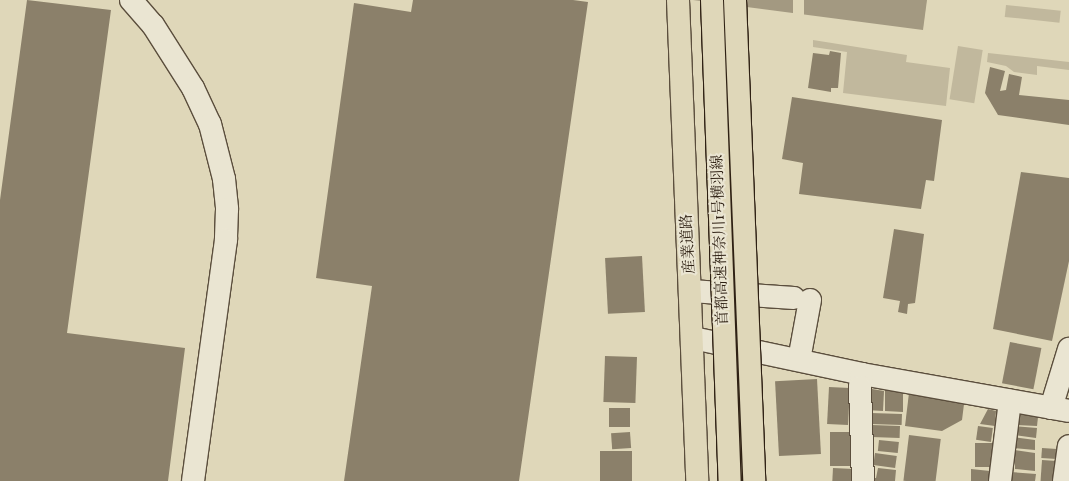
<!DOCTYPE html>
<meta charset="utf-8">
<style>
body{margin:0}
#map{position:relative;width:1069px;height:481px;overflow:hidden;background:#dfd7b9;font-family:Vollkorn,"Noto Serif JP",serif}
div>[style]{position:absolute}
.green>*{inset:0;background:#c1b89d;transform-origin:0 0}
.water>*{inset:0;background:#a39981}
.pier>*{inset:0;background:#dfd7b9;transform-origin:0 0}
.building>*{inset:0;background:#8b806a;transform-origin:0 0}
.roads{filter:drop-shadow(1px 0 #5b4e3d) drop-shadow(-1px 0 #5b4e3d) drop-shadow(0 1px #5b4e3d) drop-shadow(0 -1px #5b4e3d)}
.minor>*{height:22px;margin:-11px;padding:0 11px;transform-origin:11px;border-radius:11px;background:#eae5d2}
.major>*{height:22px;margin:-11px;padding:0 11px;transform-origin:11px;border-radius:11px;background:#dfd7b9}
.bridges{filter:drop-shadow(1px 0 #2f2114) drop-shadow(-1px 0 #2f2114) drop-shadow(0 1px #2f2114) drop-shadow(0 -1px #2f2114)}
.highway-bridge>*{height:22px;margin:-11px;padding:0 11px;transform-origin:11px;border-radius:11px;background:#dfd7b9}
span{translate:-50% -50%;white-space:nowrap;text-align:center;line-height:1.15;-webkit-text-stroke:4px #eae5d2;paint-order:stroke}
.street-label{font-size:15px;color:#2f2114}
</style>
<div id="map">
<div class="green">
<i style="left:1006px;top:5px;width:55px;height:12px;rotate:6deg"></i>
<i style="clip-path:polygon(813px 40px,907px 55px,906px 62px,950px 68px,946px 106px,843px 93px,847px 52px,813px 47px)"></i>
<i style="left:958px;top:46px;width:25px;height:54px;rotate:9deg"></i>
<i style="clip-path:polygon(988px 53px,1069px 62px,1069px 70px,1037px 66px,1037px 75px,1014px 72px,1006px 66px,987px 62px)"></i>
</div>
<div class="water">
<i style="clip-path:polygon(693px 0,927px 0,923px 30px)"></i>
</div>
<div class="pier">
<i style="left:793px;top:0;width:11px;height:15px"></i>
</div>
<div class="building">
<i style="clip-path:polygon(27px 0,111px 10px,67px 333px,185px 348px,168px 481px,0 481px,0 200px)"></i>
<i style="clip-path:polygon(413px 0,573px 0,588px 2px,519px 481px,344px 481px,372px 286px,316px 278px,354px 3px,411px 12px)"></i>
<i style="clip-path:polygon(830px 51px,841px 53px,838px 88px,831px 88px,831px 92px,808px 88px,813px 53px,829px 55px)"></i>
<i style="clip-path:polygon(990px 67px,1005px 71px,1000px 91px,1006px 90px,1009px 74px,1022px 77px,1019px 95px,1069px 100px,1069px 125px,998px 115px,985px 93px)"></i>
<i style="clip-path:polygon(792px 97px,942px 120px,934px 181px,926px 180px,921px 209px,799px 194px,803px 163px,782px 159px)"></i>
<i style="clip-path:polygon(1021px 172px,1069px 178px,1069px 261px,1052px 341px,993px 329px)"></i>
<i style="clip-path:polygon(894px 229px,924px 234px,915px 303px,908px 304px,907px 314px,898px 312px,900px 301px,883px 298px)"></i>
<i style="left:642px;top:256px;width:56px;height:37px;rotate:87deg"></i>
<i style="left:1010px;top:342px;width:32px;height:42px;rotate:11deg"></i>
<i style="left:605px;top:356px;width:32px;height:46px;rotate:2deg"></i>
<i style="left:817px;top:379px;width:75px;height:42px;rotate:87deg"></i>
<i style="left:829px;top:387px;width:21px;height:37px;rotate:3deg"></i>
<i style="clip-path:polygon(866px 388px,884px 391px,883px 411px,866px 410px)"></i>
<i style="clip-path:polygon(885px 390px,903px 393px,903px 412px,885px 411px)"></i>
<i style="clip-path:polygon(909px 393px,964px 404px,962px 420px,942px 431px,905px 426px)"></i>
<i style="left:609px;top:408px;width:21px;height:19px"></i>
<i style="clip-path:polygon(988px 409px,996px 411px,995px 426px,980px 424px)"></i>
<i style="clip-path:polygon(1021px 412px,1038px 417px,1037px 426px,1016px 425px,1016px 416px)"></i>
<i style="left:871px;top:413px;width:31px;height:11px;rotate:2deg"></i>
<i style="left:872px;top:425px;width:28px;height:12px;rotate:2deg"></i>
<i style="left:978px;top:426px;width:15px;height:14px;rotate:8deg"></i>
<i style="clip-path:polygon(1014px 426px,1037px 428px,1036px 438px,1014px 435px)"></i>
<i style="left:630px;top:432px;width:16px;height:19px;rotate:86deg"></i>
<i style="left:830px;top:432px;width:20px;height:34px"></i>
<i style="left:909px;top:435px;width:32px;height:46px;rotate:7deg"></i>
<i style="clip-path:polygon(1013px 437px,1035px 440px,1035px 450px,1014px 448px)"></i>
<i style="left:879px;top:440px;width:20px;height:11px;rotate:6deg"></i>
<i style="left:975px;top:443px;width:18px;height:24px"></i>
<i style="left:1042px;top:448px;width:15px;height:10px;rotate:4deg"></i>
<i style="clip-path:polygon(1015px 450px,1035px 453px,1035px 471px,1015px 469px)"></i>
<i style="left:632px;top:451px;width:30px;height:32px;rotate:90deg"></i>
<i style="left:875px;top:453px;width:22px;height:12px;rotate:8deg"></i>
<i style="left:1042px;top:460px;width:15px;height:21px;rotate:4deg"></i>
<i style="left:833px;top:468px;width:21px;height:13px;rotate:3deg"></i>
<i style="clip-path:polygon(878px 468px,896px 470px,895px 481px,872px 481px,872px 478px,876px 478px)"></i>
<i style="clip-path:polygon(971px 469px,990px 471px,989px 481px,971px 481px)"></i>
<i style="clip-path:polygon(1010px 472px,1036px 474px,1035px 481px,1009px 481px)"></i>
</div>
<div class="roads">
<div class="minor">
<i style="left:131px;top:0;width:33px;rotate:49deg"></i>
<i style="left:153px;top:25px;width:75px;rotate:57.6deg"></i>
<i style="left:193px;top:88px;width:40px;rotate:65deg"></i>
<i style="left:210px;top:124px;width:57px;rotate:75.7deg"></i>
<i style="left:224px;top:179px;width:30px;rotate:84deg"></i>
<i style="left:227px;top:209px;width:31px;rotate:92deg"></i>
<i style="left:226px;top:240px;width:243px;rotate:97.8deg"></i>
<i style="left:691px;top:291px;width:103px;rotate:3.9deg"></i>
<i style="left:693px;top:338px;width:173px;rotate:12deg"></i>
<i style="left:862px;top:374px;width:210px;rotate:10.1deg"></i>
<i style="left:799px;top:360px;width:61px;rotate:-79.6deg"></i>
<i style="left:862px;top:374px;width:13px;rotate:99deg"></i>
<i style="left:860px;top:387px;width:94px;rotate:88.2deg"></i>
<i style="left:1051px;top:408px;width:62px;rotate:-73deg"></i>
<i style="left:1000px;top:481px;width:81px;rotate:-82.9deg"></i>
<i style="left:1064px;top:481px;width:35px;rotate:-82deg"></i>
</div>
<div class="major">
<i style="left:678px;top:0;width:481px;rotate:87.7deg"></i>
</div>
</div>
<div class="bridges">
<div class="highway-bridge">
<i style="left:712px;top:0;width:481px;rotate:87.9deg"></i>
<i style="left:735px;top:0;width:481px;rotate:87.7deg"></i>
</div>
</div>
<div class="street-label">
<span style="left:721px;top:240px;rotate:-92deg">首都高速神奈川1号横羽線</span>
<span style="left:689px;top:244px;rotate:-93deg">産業道路</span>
</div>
</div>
